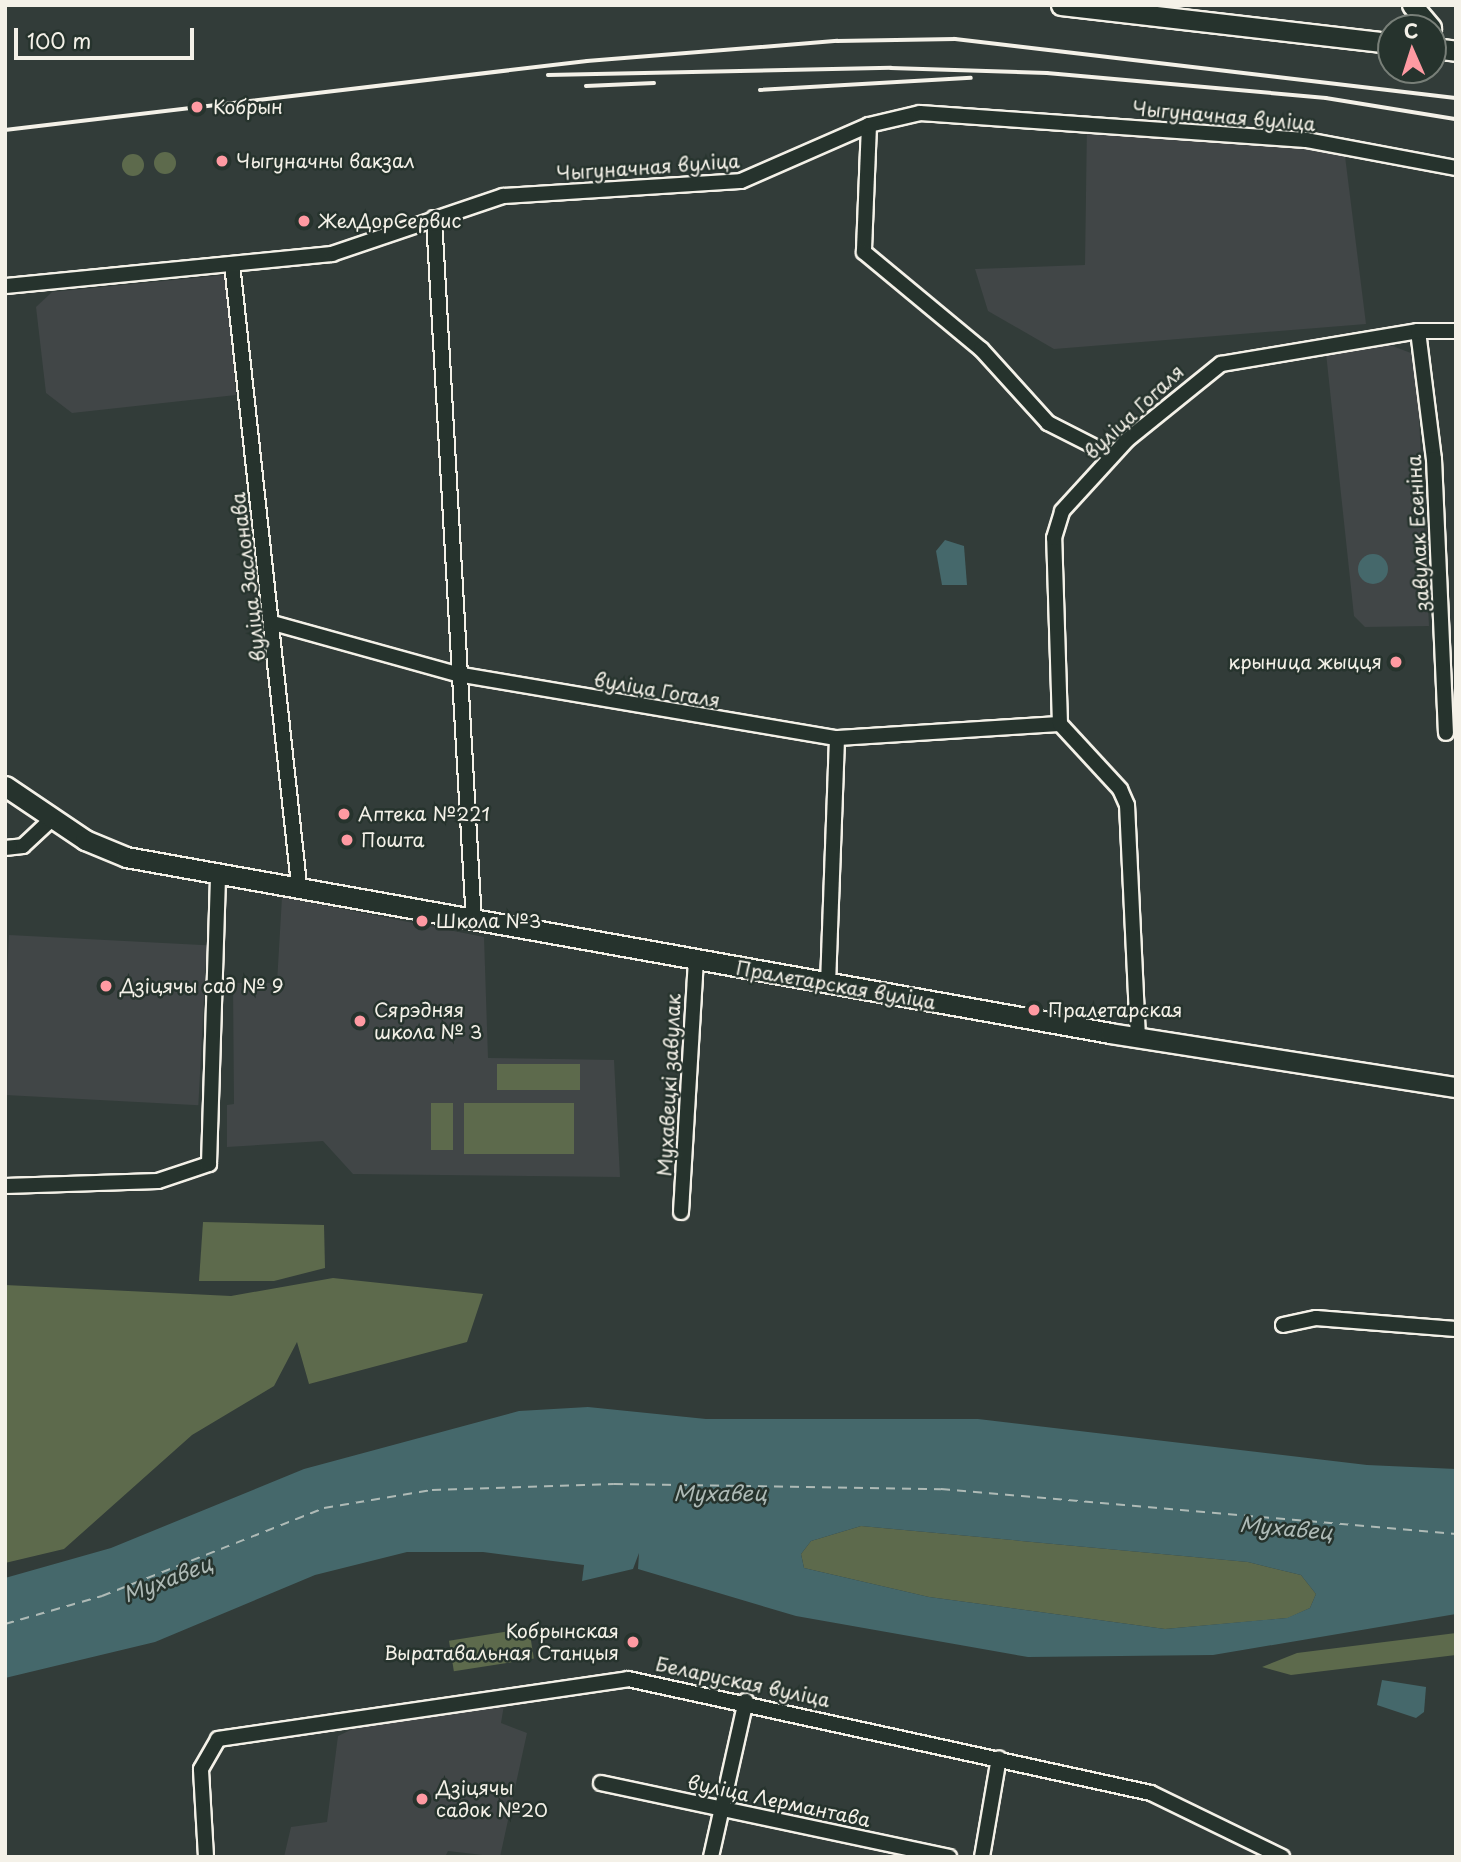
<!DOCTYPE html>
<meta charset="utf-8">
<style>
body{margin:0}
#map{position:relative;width:1461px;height:1862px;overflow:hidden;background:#323c39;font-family:"Playpen Sans",sans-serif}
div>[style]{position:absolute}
.built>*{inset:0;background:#414647;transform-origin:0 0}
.green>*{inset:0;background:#5d6a4c;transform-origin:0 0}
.round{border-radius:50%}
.water>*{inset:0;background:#45686b}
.ferry>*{height:2px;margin-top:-1px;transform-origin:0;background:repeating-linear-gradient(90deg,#aebab6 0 9px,transparent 0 16px)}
.roads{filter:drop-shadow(2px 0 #f4f1e8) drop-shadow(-2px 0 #f4f1e8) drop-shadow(0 2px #f4f1e8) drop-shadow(0 -2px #f4f1e8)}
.minor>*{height:14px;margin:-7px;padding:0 7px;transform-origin:7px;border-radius:7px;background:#26332d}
.major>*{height:19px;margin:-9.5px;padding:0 9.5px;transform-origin:9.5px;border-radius:9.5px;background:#26332d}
.rail>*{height:3.5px;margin:-1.75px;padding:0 1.75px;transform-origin:1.75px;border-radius:1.75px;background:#f4f1e8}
.dots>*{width:19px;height:19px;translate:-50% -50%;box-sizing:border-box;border:4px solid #26332d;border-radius:50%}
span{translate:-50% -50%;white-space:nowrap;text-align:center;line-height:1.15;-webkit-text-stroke:5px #26332d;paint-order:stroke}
.poi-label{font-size:19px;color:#f4f1e8}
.left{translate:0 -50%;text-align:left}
.right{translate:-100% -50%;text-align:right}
.street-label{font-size:19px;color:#f4f1e8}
.water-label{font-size:21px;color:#aebab6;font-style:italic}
.frame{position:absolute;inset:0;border:7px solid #f4f1e8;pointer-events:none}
.north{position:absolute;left:1377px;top:14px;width:70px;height:70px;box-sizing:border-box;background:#26332d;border:2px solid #787f78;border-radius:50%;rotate:357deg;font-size:19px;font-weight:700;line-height:28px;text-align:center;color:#f4f1e8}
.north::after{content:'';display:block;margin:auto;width:24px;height:32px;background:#ff9aa2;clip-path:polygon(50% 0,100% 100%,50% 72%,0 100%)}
.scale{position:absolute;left:14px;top:28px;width:180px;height:32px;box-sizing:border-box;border:4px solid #f4f1e8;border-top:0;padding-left:9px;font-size:21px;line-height:24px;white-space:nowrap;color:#f4f1e8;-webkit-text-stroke:5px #26332d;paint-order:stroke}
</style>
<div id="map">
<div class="built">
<i style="clip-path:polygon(1087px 122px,1344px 148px,1366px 324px,1054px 349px,988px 311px,975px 269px,1085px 265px)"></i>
<i style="clip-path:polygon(225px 275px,236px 395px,72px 413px,46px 393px,36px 307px,52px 292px)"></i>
<i style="clip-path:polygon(1390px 345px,1416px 355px,1429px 626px,1365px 627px,1354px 616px,1326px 353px)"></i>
<i style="clip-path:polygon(282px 897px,484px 937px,488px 1058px,614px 1060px,620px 1177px,353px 1174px,323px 1141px,227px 1147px,227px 1105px,234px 1104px,233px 983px,277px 983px)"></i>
<i style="left:9px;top:935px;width:198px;height:160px;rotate:3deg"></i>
<i style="clip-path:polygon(504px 1705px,501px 1723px,527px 1733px,500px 1857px,448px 1851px,445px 1857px,284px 1857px,291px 1827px,327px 1822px,338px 1736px,363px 1724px)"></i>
</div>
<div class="green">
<i class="round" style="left:154px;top:152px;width:22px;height:22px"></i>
<i class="round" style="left:122px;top:154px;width:22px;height:22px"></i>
<i style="left:497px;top:1064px;width:83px;height:26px"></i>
<i style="left:431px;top:1103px;width:22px;height:47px"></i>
<i style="left:464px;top:1103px;width:110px;height:51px"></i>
<i style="clip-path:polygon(203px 1222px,324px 1225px,325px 1268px,274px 1281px,199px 1281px)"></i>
<i style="clip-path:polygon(333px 1278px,483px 1294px,467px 1342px,309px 1384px,297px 1342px,274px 1386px,192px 1435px,64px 1549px,5px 1563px,5px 1285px,231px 1296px)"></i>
<i style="clip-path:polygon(861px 1526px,1248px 1562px,1301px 1575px,1316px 1594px,1310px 1608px,1288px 1618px,1165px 1629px,929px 1597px,804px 1568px,801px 1554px,811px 1541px)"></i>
<i style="left:529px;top:1628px;width:31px;height:81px;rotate:81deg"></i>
<i style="clip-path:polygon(1456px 1633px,1456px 1655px,1291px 1675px,1262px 1667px,1297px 1653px)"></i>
</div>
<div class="water">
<i style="clip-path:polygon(945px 540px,964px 546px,967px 585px,942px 585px,936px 551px)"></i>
<i class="round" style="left:1358px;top:554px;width:30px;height:30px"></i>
<i style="clip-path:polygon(evenodd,588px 1407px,706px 1419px,978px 1419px,1367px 1465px,1456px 1469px,1456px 1614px,1213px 1655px,1028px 1657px,796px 1616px,638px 1569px,639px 1553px,633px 1569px,582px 1581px,584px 1565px,483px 1552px,407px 1552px,315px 1575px,155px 1642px,5px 1678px,5px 1578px,111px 1548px,304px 1469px,519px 1411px,588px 1407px,861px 1526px,1248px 1562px,1301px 1575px,1316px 1594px,1310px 1608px,1287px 1618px,1165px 1629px,929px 1597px,804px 1568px,801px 1554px,811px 1541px,861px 1526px)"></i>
<i style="clip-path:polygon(1382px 1680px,1426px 1687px,1424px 1712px,1416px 1718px,1377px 1705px)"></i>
</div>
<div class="ferry">
<i style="left:5px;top:1624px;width:101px;rotate:-16.1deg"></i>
<i style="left:102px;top:1596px;width:239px;rotate:-21.6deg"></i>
<i style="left:324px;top:1508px;width:109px;rotate:-9.5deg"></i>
<i style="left:432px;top:1490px;width:182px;rotate:-1.9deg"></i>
<i style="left:614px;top:1484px;width:327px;rotate:0.9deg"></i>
<i style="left:941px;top:1489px;width:517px;rotate:4.99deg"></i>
</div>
<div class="roads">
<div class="minor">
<i style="left:869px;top:125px;width:127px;rotate:92.3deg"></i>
<i style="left:864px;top:252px;width:152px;rotate:39.7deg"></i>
<i style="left:981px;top:349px;width:100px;rotate:47.8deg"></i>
<i style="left:1048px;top:423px;width:71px;rotate:26.9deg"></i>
<i style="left:434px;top:218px;width:705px;rotate:86.75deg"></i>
<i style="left:232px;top:264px;width:625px;rotate:83.84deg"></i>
<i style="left:5px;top:286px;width:329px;rotate:-5.6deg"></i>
<i style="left:332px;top:254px;width:181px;rotate:-18.7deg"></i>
<i style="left:503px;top:196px;width:238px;rotate:-3.6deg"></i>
<i style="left:741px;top:181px;width:140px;rotate:-23.6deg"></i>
<i style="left:869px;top:125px;width:52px;rotate:-13.2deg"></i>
<i style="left:920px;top:113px;width:387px;rotate:4deg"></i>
<i style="left:1306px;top:140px;width:153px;rotate:10.6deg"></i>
<i style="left:1418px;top:331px;width:129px;rotate:82.9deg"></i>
<i style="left:1434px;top:459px;width:274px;rotate:87.5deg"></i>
<i style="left:273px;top:623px;width:191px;rotate:15.5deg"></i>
<i style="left:457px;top:674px;width:385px;rotate:9.6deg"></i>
<i style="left:837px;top:738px;width:223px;rotate:-3.6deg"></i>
<i style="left:5px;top:848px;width:18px;rotate:-6deg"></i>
<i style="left:23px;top:846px;width:40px;rotate:-43deg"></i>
<i style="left:828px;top:984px;width:246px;rotate:-87.9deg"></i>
<i style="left:1138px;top:1038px;width:233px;rotate:-92.7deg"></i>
<i style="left:1127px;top:805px;width:17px;rotate:-114deg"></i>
<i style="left:1120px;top:789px;width:88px;rotate:-132.7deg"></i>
<i style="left:1060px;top:724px;width:186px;rotate:-91.8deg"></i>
<i style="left:1054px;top:538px;width:28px;rotate:-73deg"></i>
<i style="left:1062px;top:511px;width:96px;rotate:-47.5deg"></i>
<i style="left:1127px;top:440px;width:121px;rotate:-39deg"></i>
<i style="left:1221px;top:364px;width:200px;rotate:-9.5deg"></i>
<i style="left:1418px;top:331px;width:38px"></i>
<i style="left:5px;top:1186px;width:153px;rotate:-1.9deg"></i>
<i style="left:158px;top:1181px;width:54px;rotate:-18.4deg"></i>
<i style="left:209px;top:1164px;width:292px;rotate:-88.2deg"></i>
<i style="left:681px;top:1212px;width:252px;rotate:-86.6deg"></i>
<i style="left:1283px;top:1325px;width:34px;rotate:-12deg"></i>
<i style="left:1316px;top:1318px;width:140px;rotate:4.5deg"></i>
<i style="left:601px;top:1783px;width:356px;rotate:12deg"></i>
<i style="left:206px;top:1857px;width:88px;rotate:-93.3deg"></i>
<i style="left:201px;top:1769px;width:34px;rotate:-60deg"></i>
<i style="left:218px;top:1739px;width:414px;rotate:-8.3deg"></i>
<i style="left:628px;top:1679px;width:535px;rotate:12.3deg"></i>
<i style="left:1151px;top:1793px;width:146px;rotate:26deg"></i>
<i style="left:711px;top:1857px;width:160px;rotate:-77.4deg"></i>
<i style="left:982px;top:1857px;width:100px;rotate:-80.3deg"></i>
</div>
<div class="major">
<i style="left:1061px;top:5px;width:332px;rotate:6.6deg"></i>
<i style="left:1412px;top:5px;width:30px;rotate:50deg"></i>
<i style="left:1433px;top:48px;width:23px;rotate:7deg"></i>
<i style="left:5px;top:786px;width:97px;rotate:34deg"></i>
<i style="left:85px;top:840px;width:44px;rotate:22.5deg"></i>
<i style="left:126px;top:857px;width:1000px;rotate:10.14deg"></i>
<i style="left:1110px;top:1033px;width:350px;rotate:8.9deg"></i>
</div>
</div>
<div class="rail">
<i style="left:548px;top:75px;width:343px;rotate:-1.2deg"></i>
<i style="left:891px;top:68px;width:156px;rotate:1.8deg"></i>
<i style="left:1047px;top:73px;width:280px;rotate:5.1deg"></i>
<i style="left:1326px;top:98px;width:132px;rotate:9.2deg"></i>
<i style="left:586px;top:86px;width:68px;rotate:-2.5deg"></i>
<i style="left:760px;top:90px;width:211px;rotate:-3.3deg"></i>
<i style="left:5px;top:130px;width:586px;rotate:-6.76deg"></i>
<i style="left:587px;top:61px;width:251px;rotate:-4.6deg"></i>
<i style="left:837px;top:41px;width:118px;rotate:-1deg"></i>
<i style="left:955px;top:39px;width:504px;rotate:6.72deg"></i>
</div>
<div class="dots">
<i style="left:197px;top:107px;background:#ff9aa2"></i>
<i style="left:222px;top:161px;background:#ff9aa2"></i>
<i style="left:304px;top:221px;background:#ff9aa2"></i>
<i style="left:1396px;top:662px;background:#ff9aa2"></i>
<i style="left:344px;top:814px;background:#ff9aa2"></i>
<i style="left:347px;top:840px;background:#ff9aa2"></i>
<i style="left:422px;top:921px;background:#ff9aa2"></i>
<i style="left:106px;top:986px;background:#ff9aa2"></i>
<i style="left:1034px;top:1010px;background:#ff9aa2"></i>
<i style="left:360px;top:1021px;background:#ff9aa2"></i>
<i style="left:633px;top:1642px;background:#ff9aa2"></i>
<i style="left:422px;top:1799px;background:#ff9aa2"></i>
</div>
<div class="poi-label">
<span class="left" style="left:213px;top:107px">Кобрын</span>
<span class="left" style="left:236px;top:161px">Чыгуначны вакзал</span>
<span class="left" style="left:318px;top:221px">ЖелДорСервис</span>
<span class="right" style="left:1382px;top:662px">крыница жыцця</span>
<span class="left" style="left:358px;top:814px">Аптека №221</span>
<span class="left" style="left:361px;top:840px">Пошта</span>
<span class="left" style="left:436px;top:921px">Школа №3</span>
<span class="left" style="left:120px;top:986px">Дзіцячы сад № 9</span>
<span class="left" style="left:374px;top:1021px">Сярэдняя<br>школа № 3</span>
<span class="left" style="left:1048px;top:1010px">Пралетарская</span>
<span class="right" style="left:619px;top:1642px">Кобрынская<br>Выратавальная Станцыя</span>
<span class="left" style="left:436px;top:1799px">Дзіцячы<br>садок №20</span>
</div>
<div class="street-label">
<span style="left:1224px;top:116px;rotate:5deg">Чыгуначная вуліца</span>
<span style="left:648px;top:167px;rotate:-4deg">Чыгуначная вуліца</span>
<span style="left:1134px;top:412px;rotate:-43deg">вуліца Гогаля</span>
<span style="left:1418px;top:533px;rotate:-93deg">завулак Есеніна</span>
<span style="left:248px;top:577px;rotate:-97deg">вуліца Заслонава</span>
<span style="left:657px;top:690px;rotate:10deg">вуліца Гогаля</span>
<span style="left:836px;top:985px;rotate:10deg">Пралетарская вуліца</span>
<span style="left:669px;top:1085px;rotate:-87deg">Мухавецкі завулак</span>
<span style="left:743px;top:1682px;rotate:12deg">Беларуская вуліца</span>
<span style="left:779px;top:1801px;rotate:12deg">вуліца Лермантава</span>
</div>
<div class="water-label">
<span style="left:720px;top:1492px">Мухавец</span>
<span style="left:1286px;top:1527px;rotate:5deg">Мухавец</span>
<span style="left:167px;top:1578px;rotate:-21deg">Мухавец</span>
</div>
<div class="frame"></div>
<div class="north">С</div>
<div class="scale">100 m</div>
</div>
